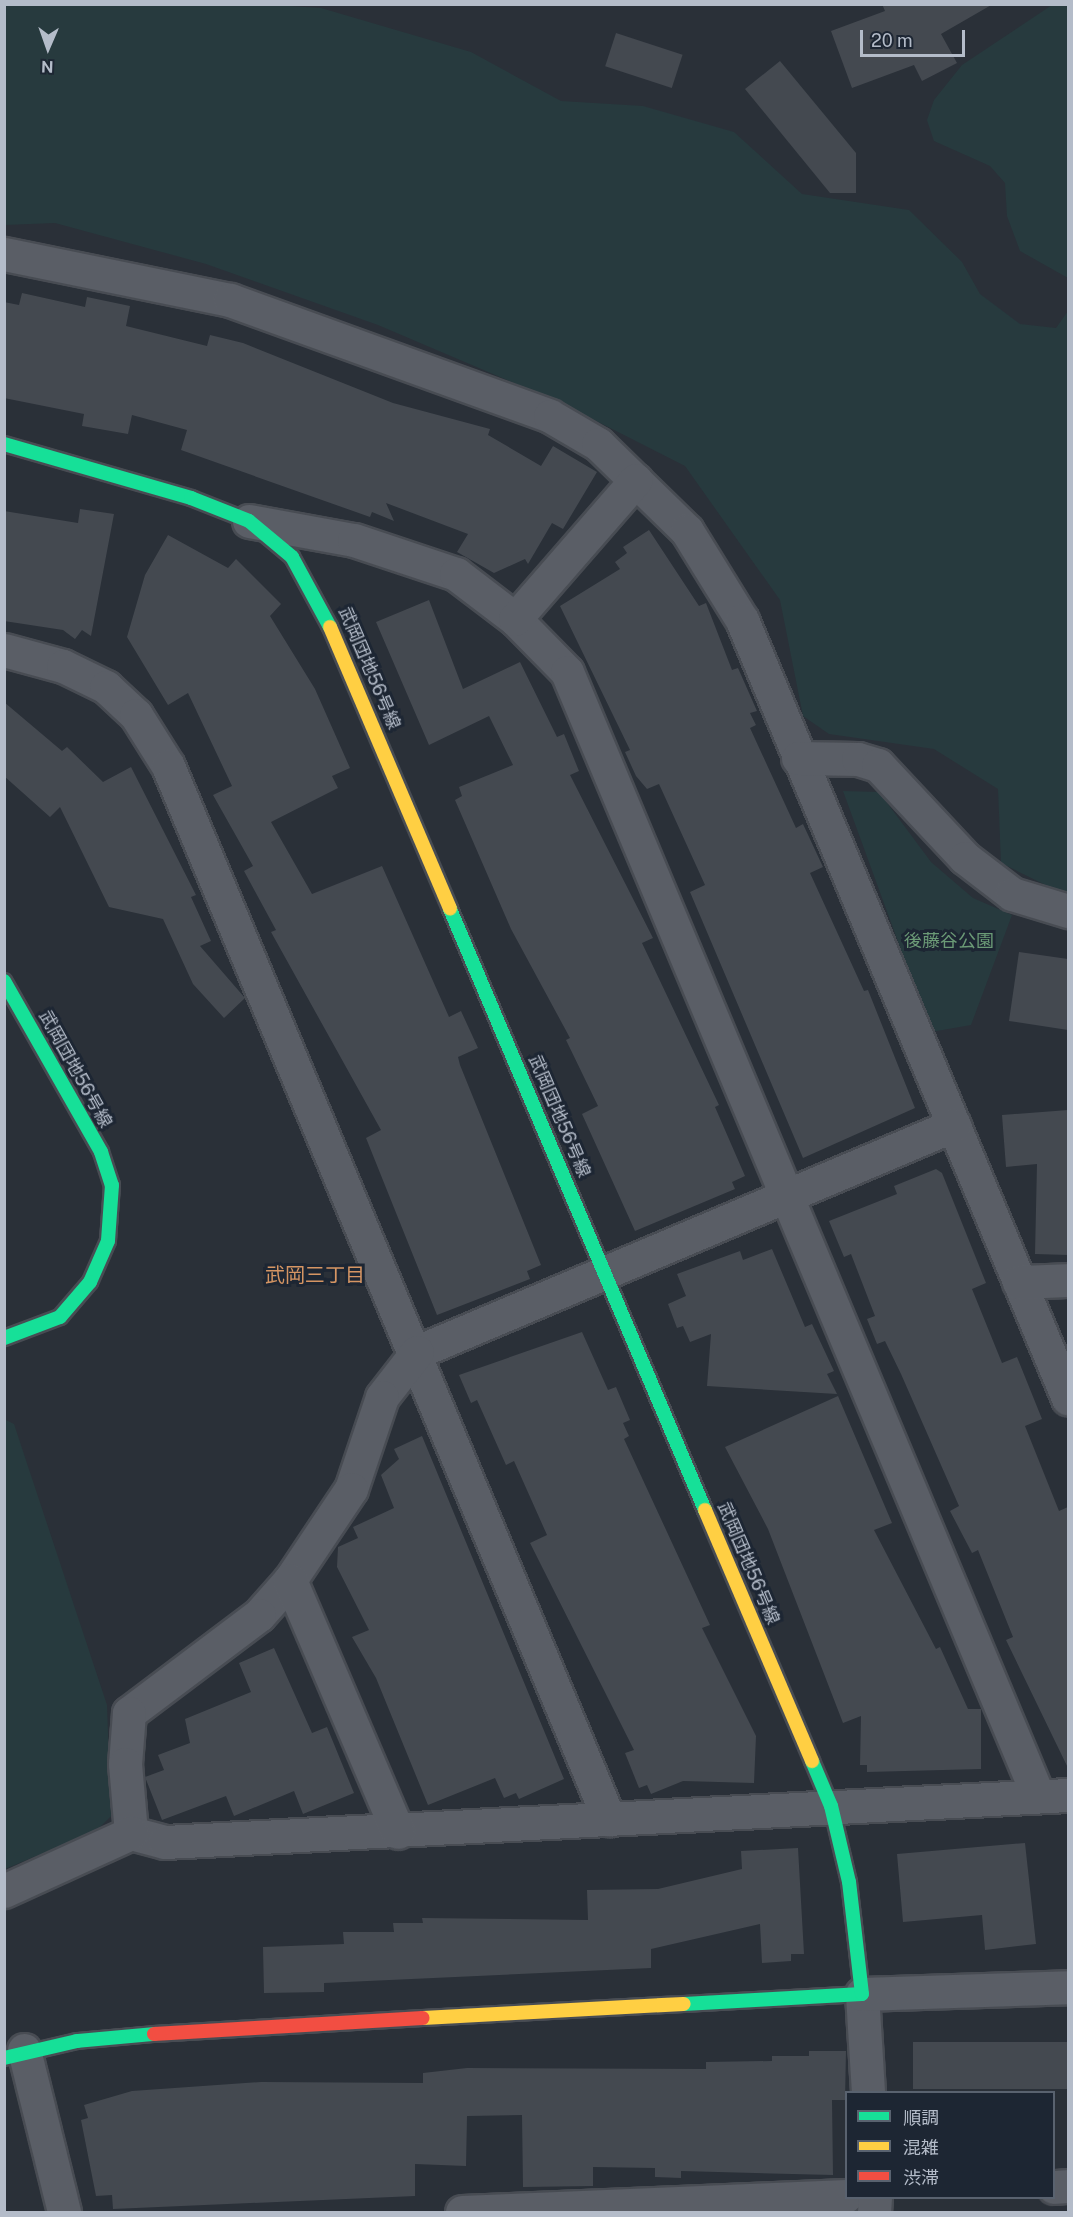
<!DOCTYPE html>
<meta charset="utf-8">
<style>
body{margin:0}
#map{position:relative;width:1073px;height:2217px;overflow:hidden;background:#2a3038;font-family:"Public Sans","Noto Sans JP",sans-serif}
div>[style]{position:absolute}
.green>*{inset:0;background:#273a3e}
.building>*{inset:0;background:#444950;transform-origin:0 0}
.roads{filter:drop-shadow(2px 0 #484c53) drop-shadow(-2px 0 #484c53) drop-shadow(0 2px #484c53) drop-shadow(0 -2px #484c53)}
.street>*{height:33px;margin:-16.5px;padding:0 16.5px;transform-origin:16.5px;border-radius:16.5px;background:#5a5e66}
.fast>*{height:14px;margin:-7px;padding:0 7px;transform-origin:7px;border-radius:7px;background:#16e098}
.slow>*{height:14px;margin:-7px;padding:0 7px;transform-origin:7px;border-radius:7px;background:#ffcf43}
.jam>*{height:14px;margin:-7px;padding:0 7px;transform-origin:7px;border-radius:7px;background:#f24e42}
span{translate:-50% -50%;white-space:nowrap;text-align:center;line-height:1.15;-webkit-text-stroke:6px #1d2633;paint-order:stroke}
.street-label{font-size:18px;color:#b4bcc9}
.park-label{font-size:18px;color:#6b9a76}
.neighbourhood-label{font-size:20px;color:#d59563}
.frame{position:absolute;inset:0;border:6px solid #b4bcc9;pointer-events:none}
.legend{position:absolute;left:845px;top:2091px;width:210px;height:108px;box-sizing:border-box;background:#1d2633;border:2px solid #59626f;margin:0;padding:8px 10px;list-style:none;font-size:18px;color:#b4bcc9}
.legend li{display:flex;align-items:center;gap:12px;height:30px}
.legend b{width:30px;border:2px solid #59626f}
.north{position:absolute;left:18px;top:18px;width:60px;height:60px;-webkit-text-stroke:4px #1d2633;paint-order:stroke;rotate:182deg;font-size:16px;font-weight:700;line-height:24px;text-align:center;color:#b4bcc9}
.north::after{content:'';display:block;margin:auto;width:21px;height:27px;background:#b4bcc9;clip-path:polygon(50% 0,100% 100%,50% 72%,0 100%)}
.scale{position:absolute;left:860px;top:30px;width:105px;height:27px;box-sizing:border-box;border:3px solid #b4bcc9;border-top:0;padding-left:8px;font-size:18px;line-height:21px;white-space:nowrap;color:#b4bcc9;-webkit-text-stroke:4px #1d2633;paint-order:stroke}
</style>
<div id="map">
<div class="green">
<i style="clip-path:polygon(258px 4px,321px 8px,471px 52px,561px 101px,643px 106px,734px 132px,802px 194px,909px 210px,962px 262px,980px 294px,1020px 324px,1056px 328px,1068px 311px,1068px 896px,1001px 863px,998px 789px,934px 749px,829px 734px,803px 716px,780px 600px,685px 466px,563px 404px,378px 325px,206px 264px,55px 223px,5px 225px,4px 5px)"></i>
<i style="clip-path:polygon(1052px 5px,1068px 5px,1068px 278px,1020px 251px,1007px 216px,1005px 183px,990px 166px,934px 141px,927px 120px,934px 100px,962px 65px)"></i>
<i style="clip-path:polygon(843px 791px,879px 792px,931px 862px,973px 898px,1012px 915px,971px 1025px,931px 1032px)"></i>
<i style="clip-path:polygon(4px 1419px,14px 1424px,107px 1705px,111px 1816px,96px 1831px,5px 1869px)"></i>
</div>
<div class="building">
<i style="clip-path:polygon(882px 4px,993px 4px,941px 34px,957px 63px,922px 81px,914px 65px,852px 88px,831px 31px,885px 11px)"></i>
<i style="left:616px;top:33px;width:70px;height:35px;rotate:18deg"></i>
<i style="clip-path:polygon(780px 61px,856px 153px,856px 193px,830px 193px,745px 89px)"></i>
<i style="clip-path:polygon(22px 293px,85px 307px,87px 297px,130px 306px,126px 326px,207px 346px,210px 335px,243px 343px,393px 403px,490px 429px,488px 435px,541px 466px,553px 446px,597px 472px,563px 529px,552px 523px,528px 564px,525px 559px,494px 573px,457px 552px,468px 534px,386px 503px,394px 521px,372px 512px,370px 517px,181px 450px,187px 430px,132px 415px,128px 434px,82px 426px,84px 414px,4px 398px,4px 302px,19px 305px)"></i>
<i style="clip-path:polygon(80px 509px,114px 514px,91px 636px,82px 630px,75px 639px,63px 630px,4px 621px,4px 511px,78px 523px)"></i>
<i style="clip-path:polygon(649px 530px,699px 606px,706px 603px,732px 670px,738px 668px,757px 711px,750px 713px,756px 725px,750px 728px,796px 828px,803px 824px,823px 867px,810px 873px,864px 991px,868px 990px,915px 1108px,803px 1158px,690px 892px,705px 885px,659px 784px,647px 789px,636px 776px,625px 752px,630px 750px,560px 606px,620px 569px,615px 562px,627px 553px,623px 547px)"></i>
<i style="clip-path:polygon(168px 535px,228px 568px,236px 559px,281px 604px,270px 616px,315px 689px,350px 768px,332px 776px,338px 788px,271px 822px,312px 894px,382px 866px,449px 1017px,461px 1011px,478px 1048px,458px 1057px,460px 1065px,541px 1265px,527px 1271px,530px 1279px,437px 1315px,366px 1138px,381px 1130px,271px 932px,276px 930px,244px 871px,253px 866px,213px 795px,232px 786px,188px 693px,168px 705px,127px 637px,145px 575px)"></i>
<i style="clip-path:polygon(429px 600px,463px 689px,520px 662px,557px 737px,564px 734px,579px 771px,570px 775px,653px 938px,642px 943px,719px 1105px,715px 1107px,745px 1176px,732px 1182px,735px 1189px,635px 1231px,582px 1114px,598px 1106px,566px 1040px,570px 1038px,511px 929px,455px 800px,462px 796px,459px 787px,513px 765px,489px 716px,429px 745px,376px 622px)"></i>
<i style="clip-path:polygon(4px 702px,62px 751px,67px 747px,103px 782px,131px 767px,196px 895px,191px 897px,211px 941px,200px 946px,245px 998px,224px 1018px,193px 984px,163px 919px,109px 907px,60px 807px,50px 817px,4px 776px)"></i>
<i style="clip-path:polygon(1019px 952px,1068px 959px,1068px 1030px,1009px 1021px)"></i>
<i style="clip-path:polygon(1068px 1110px,1068px 1255px,1035px 1254px,1037px 1164px,1006px 1167px,1002px 1115px)"></i>
<i style="clip-path:polygon(936px 1169px,942px 1173px,986px 1283px,972px 1289px,1002px 1363px,1017px 1357px,1042px 1419px,1025px 1426px,1059px 1511px,1068px 1507px,1068px 1768px,1006px 1640px,1013px 1637px,978px 1550px,972px 1553px,950px 1511px,959px 1506px,901px 1374px,885px 1341px,877px 1344px,867px 1319px,875px 1316px,851px 1254px,844px 1257px,829px 1221px,897px 1194px,894px 1186px)"></i>
<i style="clip-path:polygon(772px 1249px,805px 1327px,812px 1324px,834px 1371px,827px 1374px,837px 1394px,707px 1386px,711px 1334px,690px 1342px,683px 1326px,677px 1328px,668px 1304px,686px 1296px,677px 1274px,740px 1251px,743px 1260px)"></i>
<i style="clip-path:polygon(582px 1332px,608px 1390px,616px 1387px,630px 1420px,623px 1423px,629px 1436px,624px 1439px,710px 1625px,702px 1628px,756px 1736px,754px 1783px,683px 1781px,651px 1794px,647px 1785px,639px 1788px,625px 1753px,634px 1750px,530px 1543px,547px 1535px,514px 1461px,506px 1465px,477px 1400px,471px 1403px,459px 1375px)"></i>
<i style="clip-path:polygon(838px 1396px,892px 1523px,874px 1530px,936px 1649px,940px 1647px,968px 1709px,981px 1709px,981px 1769px,867px 1772px,867px 1765px,860px 1765px,861px 1716px,843px 1723px,768px 1529px,725px 1447px)"></i>
<i style="clip-path:polygon(422px 1436px,564px 1779px,519px 1799px,516px 1793px,504px 1798px,495px 1778px,428px 1805px,376px 1678px,352px 1637px,369px 1630px,337px 1567px,338px 1547px,358px 1538px,353px 1527px,394px 1508px,381px 1475px,399px 1459px,394px 1449px)"></i>
<i style="clip-path:polygon(274px 1648px,312px 1733px,327px 1727px,354px 1793px,303px 1814px,294px 1791px,234px 1816px,226px 1796px,162px 1820px,145px 1777px,164px 1770px,158px 1755px,190px 1743px,185px 1719px,251px 1692px,239px 1663px)"></i>
<i style="clip-path:polygon(1025px 1843px,1036px 1944px,985px 1950px,982px 1915px,903px 1922px,897px 1854px)"></i>
<i style="clip-path:polygon(798px 1848px,804px 1954px,791px 1954px,791px 1961px,762px 1963px,760px 1924px,651px 1949px,651px 1968px,324px 1983px,324px 1992px,264px 1993px,263px 1947px,344px 1944px,343px 1932px,394px 1932px,393px 1923px,423px 1923px,422px 1918px,588px 1920px,587px 1890px,658px 1889px,742px 1869px,741px 1851px)"></i>
<i style="left:1068px;top:2042px;width:47px;height:155px;rotate:90deg"></i>
<i style="clip-path:polygon(809px 2051px,846px 2051px,845px 2100px,832px 2100px,833px 2175px,681px 2171px,681px 2178px,655px 2177px,655px 2168px,593px 2167px,593px 2186px,523px 2187px,522px 2115px,467px 2116px,466px 2166px,415px 2164px,415px 2196px,113px 2209px,112px 2195px,96px 2196px,81px 2120px,88px 2118px,84px 2105px,132px 2091px,261px 2082px,423px 2083px,423px 2073px,467px 2068px,706px 2069px,706px 2062px,772px 2061px,772px 2056px,809px 2056px)"></i>
</div>
<div class="roads">
<div class="street">
<i style="left:4px;top:254px;width:231px;rotate:11.5deg"></i>
<i style="left:230px;top:300px;width:340px;rotate:19.9deg"></i>
<i style="left:550px;top:416px;width:56px;rotate:30.3deg"></i>
<i style="left:598px;top:444px;width:124px;rotate:44.3deg"></i>
<i style="left:687px;top:531px;width:105px;rotate:58.3deg"></i>
<i style="left:742px;top:620px;width:844px;rotate:67.27deg"></i>
<i style="left:249px;top:521px;width:107px;rotate:10.3deg"></i>
<i style="left:354px;top:540px;width:108px;rotate:18.4deg"></i>
<i style="left:456px;top:574px;width:74px;rotate:37.3deg"></i>
<i style="left:515px;top:619px;width:74px;rotate:45.5deg"></i>
<i style="left:567px;top:672px;width:1219px;rotate:67.26deg"></i>
<i style="left:515px;top:619px;width:184px;rotate:-49deg"></i>
<i style="left:4px;top:650px;width:61px;rotate:15.2deg"></i>
<i style="left:63px;top:666px;width:48px;rotate:26deg"></i>
<i style="left:106px;top:687px;width:41px;rotate:43deg"></i>
<i style="left:136px;top:715px;width:60px;rotate:57.9deg"></i>
<i style="left:168px;top:766px;width:1142px;rotate:67.28deg"></i>
<i style="left:798px;top:758px;width:60px;rotate:1deg"></i>
<i style="left:858px;top:759px;width:21px;rotate:17deg"></i>
<i style="left:878px;top:765px;width:127px;rotate:46.9deg"></i>
<i style="left:965px;top:858px;width:59px;rotate:37.5deg"></i>
<i style="left:1012px;top:894px;width:59px;rotate:16.9deg"></i>
<i style="left:954px;top:1125px;width:583px;rotate:157.09deg"></i>
<i style="left:417px;top:1352px;width:57px;rotate:127.9deg"></i>
<i style="left:382px;top:1397px;width:97px;rotate:108.6deg"></i>
<i style="left:351px;top:1489px;width:110px;rotate:123.8deg"></i>
<i style="left:290px;top:1580px;width:47px;rotate:131.5deg"></i>
<i style="left:259px;top:1615px;width:163px;rotate:143deg"></i>
<i style="left:129px;top:1713px;width:51px;rotate:94.5deg"></i>
<i style="left:125px;top:1764px;width:69px;rotate:85deg"></i>
<i style="left:131px;top:1833px;width:35px;rotate:15deg"></i>
<i style="left:165px;top:1842px;width:904px;rotate:-2.98deg"></i>
<i style="left:1019px;top:1282px;width:49px;rotate:-2.3deg"></i>
<i style="left:290px;top:1580px;width:274px;rotate:66.8deg"></i>
<i style="left:4px;top:1891px;width:140px;rotate:-24.5deg"></i>
<i style="left:24px;top:2050px;width:167px;rotate:76.1deg"></i>
<i style="left:868px;top:2092px;width:98px;rotate:-93.5deg"></i>
<i style="left:862px;top:1994px;width:206px;rotate:-1.9deg"></i>
<i style="left:1054px;top:2187px;width:14px;rotate:-4deg"></i>
<i style="left:462px;top:2212px;width:384px;rotate:-2.4deg"></i>
<i style="left:874px;top:2212px;width:14px;rotate:-86deg"></i>
</div>
<div class="fast">
<i style="left:4px;top:444px;width:195px;rotate:16.1deg"></i>
<i style="left:191px;top:498px;width:62px;rotate:21.6deg"></i>
<i style="left:249px;top:521px;width:56px;rotate:39.9deg"></i>
<i style="left:292px;top:557px;width:80px;rotate:61.5deg"></i>
<i style="left:450px;top:909px;width:653px;rotate:67.01deg"></i>
<i style="left:4px;top:981px;width:197px;rotate:60.4deg"></i>
<i style="left:101px;top:1152px;width:35px;rotate:72deg"></i>
<i style="left:112px;top:1185px;width:56px;rotate:94.1deg"></i>
<i style="left:108px;top:1241px;width:45px;rotate:113.7deg"></i>
<i style="left:90px;top:1282px;width:46px;rotate:130.6deg"></i>
<i style="left:60px;top:1317px;width:60px;rotate:159.4deg"></i>
<i style="left:684px;top:2004px;width:178px;rotate:-3.2deg"></i>
<i style="left:862px;top:1994px;width:113px;rotate:-96.6deg"></i>
<i style="left:849px;top:1882px;width:78px;rotate:-103.3deg"></i>
<i style="left:831px;top:1806px;width:49px;rotate:-112.9deg"></i>
<i style="left:4px;top:2058px;width:75px;rotate:-13.1deg"></i>
<i style="left:77px;top:2041px;width:77px;rotate:-5.2deg"></i>
</div>
<div class="slow">
<i style="left:330px;top:627px;width:306px;rotate:66.9deg"></i>
<i style="left:705px;top:1510px;width:273px;rotate:66.9deg"></i>
<i style="left:423px;top:2018px;width:261px;rotate:-3.1deg"></i>
</div>
<div class="jam">
<i style="left:154px;top:2034px;width:269px;rotate:-3.4deg"></i>
</div>
</div>
<div class="street-label">
<span style="left:369px;top:668px;rotate:67deg">武岡団地56号線</span>
<span style="left:75px;top:1069px;rotate:61deg">武岡団地56号線</span>
<span style="left:559px;top:1116px;rotate:67deg">武岡団地56号線</span>
<span style="left:748px;top:1563px;rotate:67deg">武岡団地56号線</span>
</div>
<div class="park-label">
<span style="left:949px;top:941px">後藤谷公園</span>
</div>
<div class="neighbourhood-label">
<span style="left:315px;top:1275px">武岡三丁目</span>
</div>
<div class="frame"></div>
<ul class="legend">
<li><b style="height:8px;background:#16e098"></b>順調</li>
<li><b style="height:8px;background:#ffcf43"></b>混雑</li>
<li><b style="height:8px;background:#f24e42"></b>渋滞</li>
</ul>
<div class="north">N</div>
<div class="scale">20 m</div>
</div>
